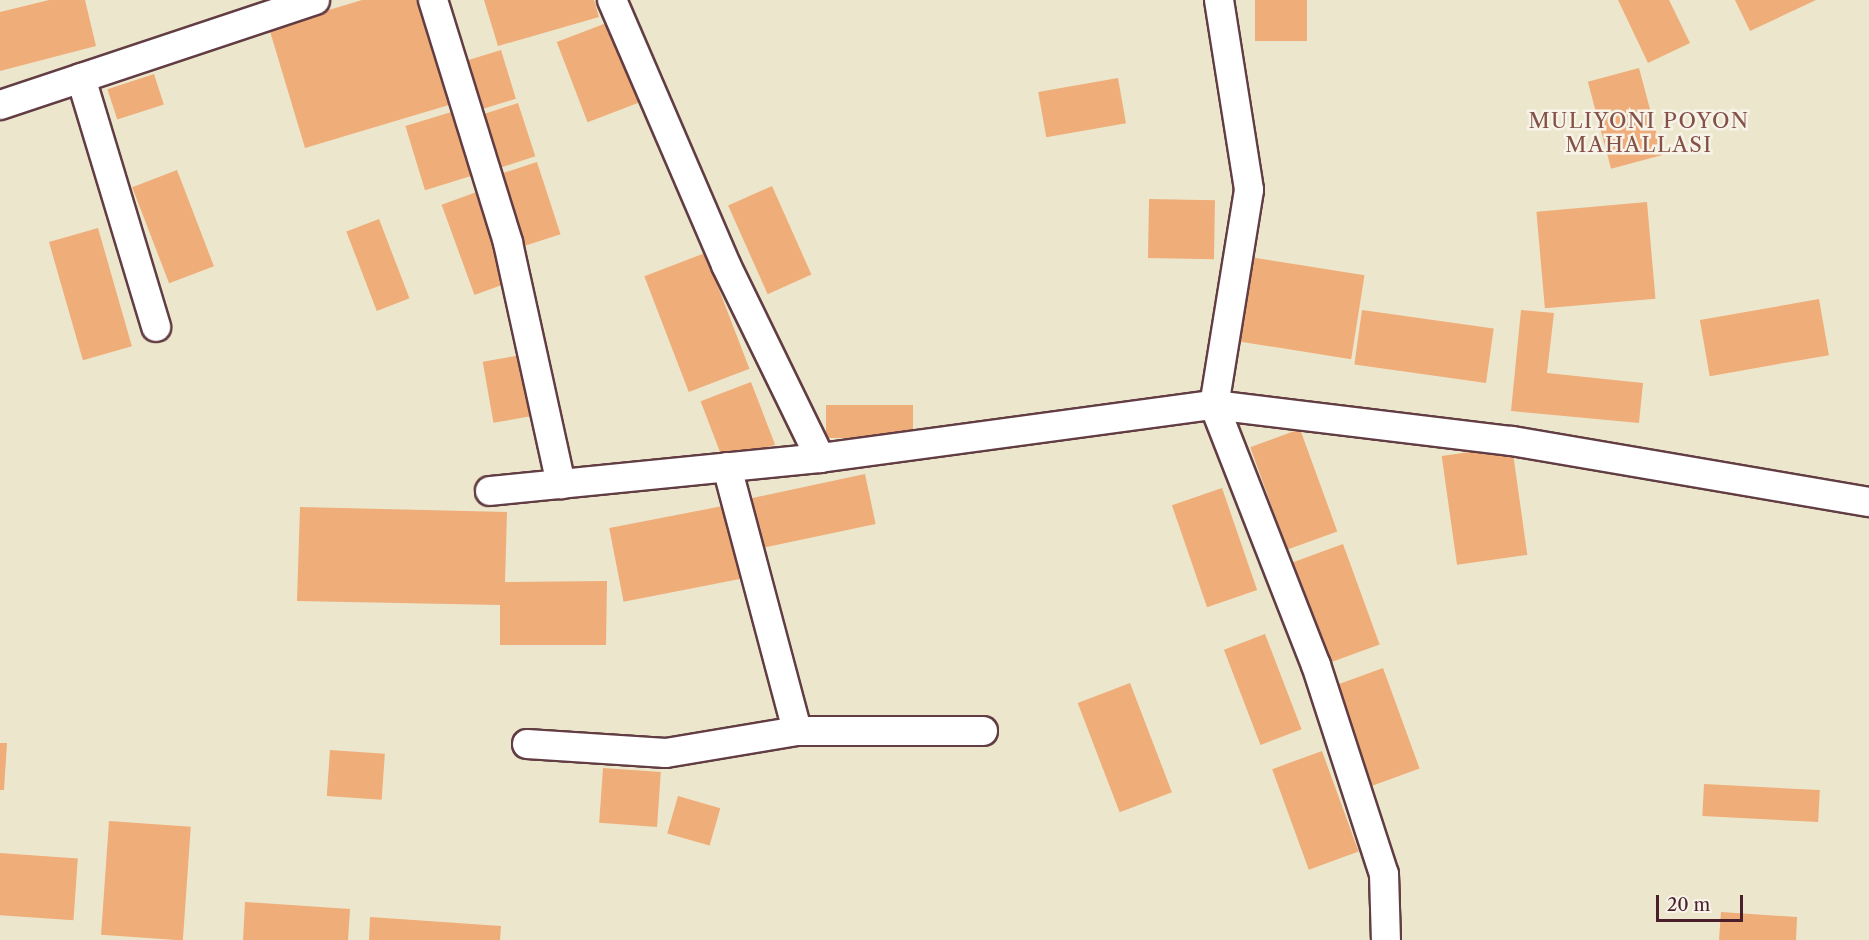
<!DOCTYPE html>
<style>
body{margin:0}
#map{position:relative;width:1869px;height:940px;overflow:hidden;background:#ece7cc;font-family:"Libre Caslon Text",serif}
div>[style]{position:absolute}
.building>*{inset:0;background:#efad7a;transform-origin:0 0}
.roads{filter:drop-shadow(2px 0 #623d43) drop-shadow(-2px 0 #623d43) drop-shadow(0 2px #623d43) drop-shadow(0 -2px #623d43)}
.street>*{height:28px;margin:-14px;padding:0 14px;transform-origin:14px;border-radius:14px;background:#fff}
span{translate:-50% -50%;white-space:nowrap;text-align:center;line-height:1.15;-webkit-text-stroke:5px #f7f3e8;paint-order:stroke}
.neighbourhood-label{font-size:21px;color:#845147;letter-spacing:1.5px}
.scale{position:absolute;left:1656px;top:895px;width:87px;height:27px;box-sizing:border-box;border:3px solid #4a1f2b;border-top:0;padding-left:8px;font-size:18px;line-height:21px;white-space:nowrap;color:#4a1f2b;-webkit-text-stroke:4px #f7f3e8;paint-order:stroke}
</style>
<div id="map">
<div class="building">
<i style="clip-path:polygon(49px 0,85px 0,96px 46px,0 71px,0 12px)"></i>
<i style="clip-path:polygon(362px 0,428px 0,459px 102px,305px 148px,269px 28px)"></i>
<i style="clip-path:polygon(484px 0,594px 0,599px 17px,498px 46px)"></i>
<i style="left:1255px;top:0;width:52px;height:41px"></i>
<i style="clip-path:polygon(1618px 0,1669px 0,1690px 43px,1648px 63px)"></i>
<i style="clip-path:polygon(1735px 0,1816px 0,1750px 31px)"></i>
<i style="left:609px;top:22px;width:86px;height:56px;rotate:69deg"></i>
<i style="left:501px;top:50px;width:51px;height:46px;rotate:73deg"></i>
<i style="left:1639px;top:68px;width:90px;height:53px;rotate:75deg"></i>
<i style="left:154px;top:74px;width:32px;height:49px;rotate:72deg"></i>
<i style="left:1118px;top:78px;width:46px;height:81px;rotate:80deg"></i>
<i style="left:518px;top:103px;width:56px;height:47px;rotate:72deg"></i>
<i style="left:458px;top:110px;width:67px;height:55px;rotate:73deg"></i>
<i style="left:537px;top:162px;width:76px;height:47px;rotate:72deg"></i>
<i style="left:177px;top:170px;width:103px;height:48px;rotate:69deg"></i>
<i style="left:772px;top:186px;width:97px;height:48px;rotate:66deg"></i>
<i style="left:482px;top:190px;width:96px;height:43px;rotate:70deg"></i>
<i style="left:1149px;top:199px;width:66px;height:59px;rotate:1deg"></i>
<i style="left:1647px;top:202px;width:97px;height:111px;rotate:85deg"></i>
<i style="left:379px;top:219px;width:85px;height:35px;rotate:69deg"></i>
<i style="left:98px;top:228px;width:123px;height:51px;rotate:74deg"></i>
<i style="left:705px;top:253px;width:124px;height:65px;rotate:69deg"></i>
<i style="left:1243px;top:256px;width:123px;height:85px;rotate:9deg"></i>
<i style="left:1819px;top:299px;width:57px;height:121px;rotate:80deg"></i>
<i style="left:1362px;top:310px;width:133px;height:55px;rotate:8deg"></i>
<i style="clip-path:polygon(1521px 310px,1554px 313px,1547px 373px,1643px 383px,1639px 423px,1511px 411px)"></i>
<i style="left:527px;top:354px;width:62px;height:45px;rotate:80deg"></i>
<i style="left:751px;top:382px;width:67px;height:54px;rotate:69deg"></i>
<i style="left:913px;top:405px;width:33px;height:87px;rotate:90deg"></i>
<i style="left:1300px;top:429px;width:109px;height:53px;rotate:70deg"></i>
<i style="left:1512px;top:446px;width:110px;height:71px;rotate:82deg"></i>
<i style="left:865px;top:474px;width:51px;height:118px;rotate:78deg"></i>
<i style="left:1222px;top:488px;width:108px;height:53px;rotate:71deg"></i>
<i style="left:728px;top:505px;width:75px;height:121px;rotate:79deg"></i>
<i style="clip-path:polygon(300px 507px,507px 512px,505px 582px,607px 581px,606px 645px,500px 645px,500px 605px,297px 601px)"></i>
<i style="left:1343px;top:544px;width:107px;height:54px;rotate:70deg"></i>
<i style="left:1265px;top:634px;width:102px;height:44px;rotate:69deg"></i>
<i style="left:1383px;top:668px;width:107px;height:54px;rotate:70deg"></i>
<i style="left:1130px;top:683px;width:117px;height:56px;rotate:69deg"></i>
<i style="clip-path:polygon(0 743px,7px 743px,4px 790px,0 790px)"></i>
<i style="left:330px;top:750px;width:55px;height:46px;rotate:4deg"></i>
<i style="left:1322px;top:751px;width:107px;height:53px;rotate:70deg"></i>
<i style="left:603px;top:768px;width:58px;height:55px;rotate:4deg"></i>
<i style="left:1704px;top:784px;width:116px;height:32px;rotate:3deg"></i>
<i style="left:678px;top:796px;width:44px;height:39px;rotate:16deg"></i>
<i style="left:109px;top:821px;width:82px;height:114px;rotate:4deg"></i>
<i style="left:0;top:853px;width:78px;height:62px;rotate:4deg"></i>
<i style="clip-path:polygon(245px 902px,350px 909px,348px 940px,243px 940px)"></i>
<i style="clip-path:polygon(1721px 912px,1797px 917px,1796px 940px,1719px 940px)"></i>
<i style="clip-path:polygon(370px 917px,501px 926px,500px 940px,369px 940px)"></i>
</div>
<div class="roads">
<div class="street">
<i style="left:433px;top:0;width:254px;rotate:72.8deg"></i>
<i style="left:508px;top:243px;width:247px;rotate:77.6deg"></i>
<i style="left:612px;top:0;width:288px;rotate:66.7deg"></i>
<i style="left:726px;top:265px;width:215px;rotate:64deg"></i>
<i style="left:1219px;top:0;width:192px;rotate:81deg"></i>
<i style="left:1249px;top:190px;width:218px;rotate:99.2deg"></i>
<i style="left:1214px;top:405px;width:279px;rotate:68.6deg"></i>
<i style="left:1316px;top:665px;width:220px;rotate:72deg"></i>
<i style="left:1384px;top:874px;width:66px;rotate:88.3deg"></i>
<i style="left:81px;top:78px;width:260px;rotate:73.2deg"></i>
<i style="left:0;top:105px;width:332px;rotate:-18.4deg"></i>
<i style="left:727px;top:467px;width:273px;rotate:75.1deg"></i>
<i style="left:797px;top:731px;width:186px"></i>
<i style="left:490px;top:491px;width:332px;rotate:-5.7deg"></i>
<i style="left:820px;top:458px;width:398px;rotate:-7.7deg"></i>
<i style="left:1214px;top:405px;width:300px;rotate:6.9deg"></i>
<i style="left:1512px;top:441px;width:362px;rotate:9.7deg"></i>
<i style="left:527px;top:744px;width:139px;rotate:3.7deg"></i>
<i style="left:666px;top:753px;width:133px;rotate:-9.5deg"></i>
</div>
</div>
<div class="neighbourhood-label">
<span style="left:1639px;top:133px">MULIYONI POYON<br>MAHALLASI</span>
</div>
<div class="scale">20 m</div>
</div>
